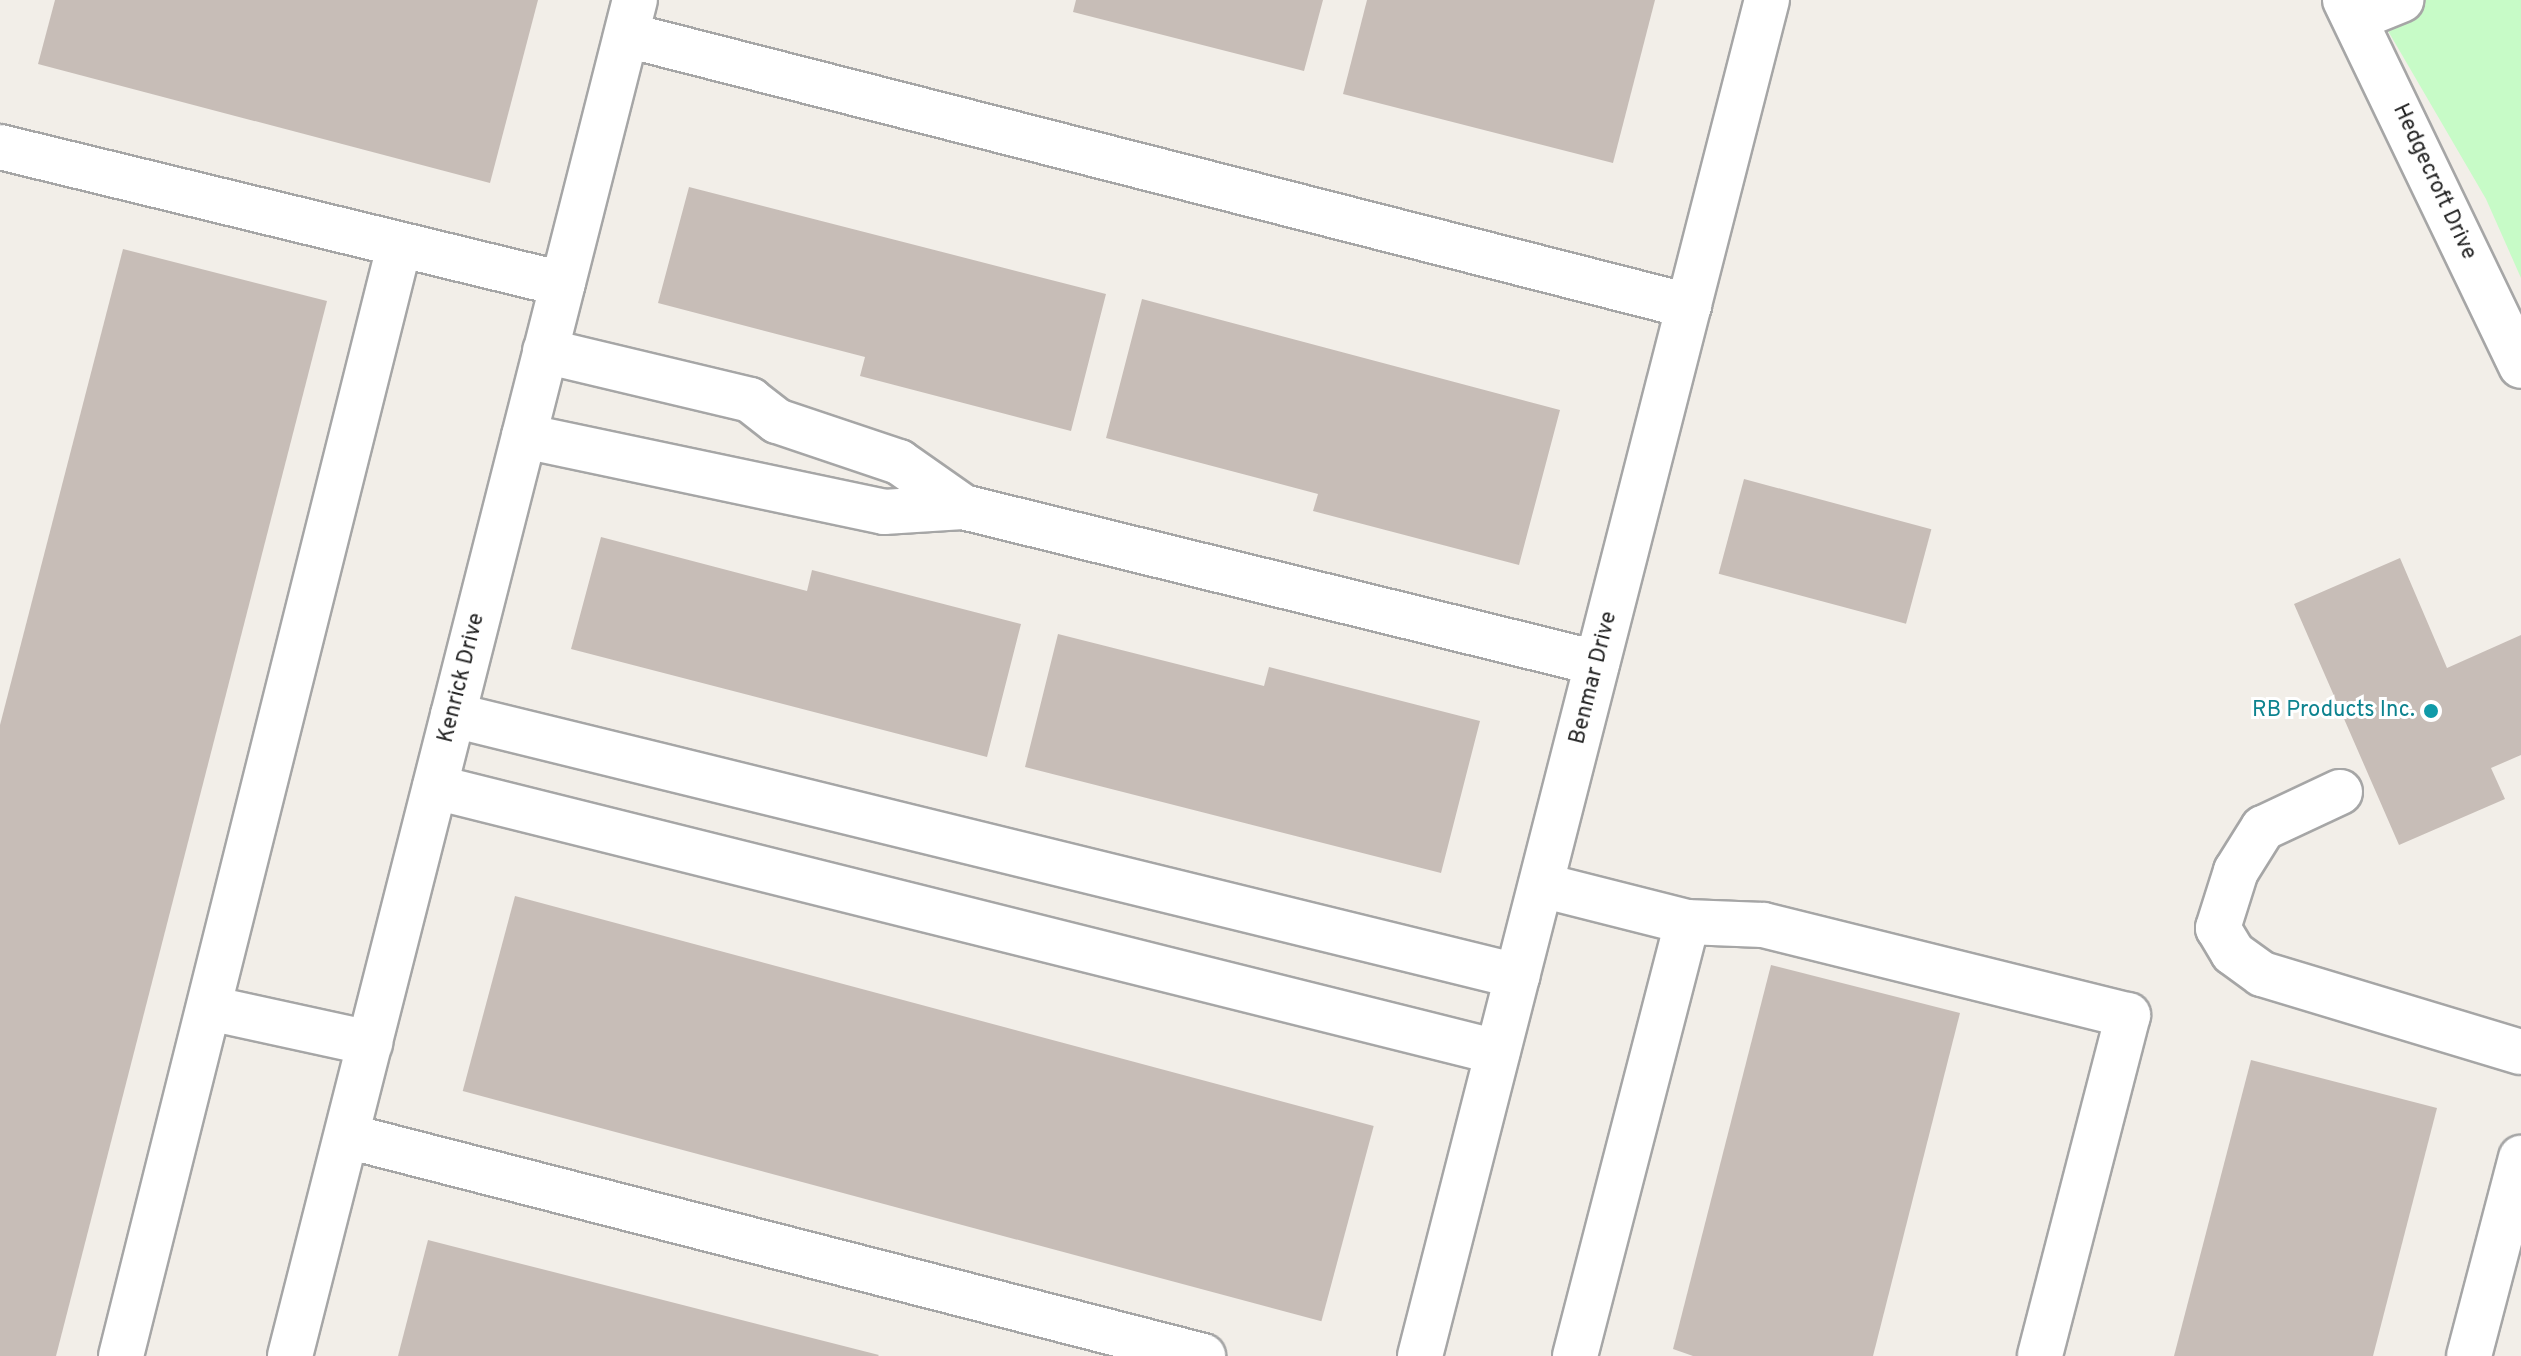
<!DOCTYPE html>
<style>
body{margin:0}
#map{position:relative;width:2521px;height:1356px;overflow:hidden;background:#f2eee8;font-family:Overpass,sans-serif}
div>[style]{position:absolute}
.park>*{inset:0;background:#c7fbc7}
.building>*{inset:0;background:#c7bdb7;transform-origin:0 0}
.roads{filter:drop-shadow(2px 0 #a6a6a6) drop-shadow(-2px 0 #a6a6a6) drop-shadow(0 2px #a6a6a6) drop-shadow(0 -2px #a6a6a6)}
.minor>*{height:44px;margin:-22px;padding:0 22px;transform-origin:22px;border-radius:22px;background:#fff}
.dots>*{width:22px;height:22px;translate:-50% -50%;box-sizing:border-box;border:4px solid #fff;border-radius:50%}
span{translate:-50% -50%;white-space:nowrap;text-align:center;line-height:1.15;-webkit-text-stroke:6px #fff;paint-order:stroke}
.street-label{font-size:22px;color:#222}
.culture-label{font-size:22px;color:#0d838f}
.right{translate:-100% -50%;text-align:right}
</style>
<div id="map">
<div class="park">
<i style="clip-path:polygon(2370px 0,2521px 0,2521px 278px,2486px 199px)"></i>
</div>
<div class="building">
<i style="clip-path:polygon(55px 0,538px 0,490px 183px,38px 64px)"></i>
<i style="clip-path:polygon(1076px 0,1323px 0,1304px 71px,1073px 12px)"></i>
<i style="clip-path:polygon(1367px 0,1655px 0,1613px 163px,1343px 94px)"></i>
<i style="clip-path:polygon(689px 187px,1106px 294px,1071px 431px,860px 376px,865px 357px,658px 303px)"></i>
<i style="clip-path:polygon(123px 249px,327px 301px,56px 1356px,0 1356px,0 725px)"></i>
<i style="clip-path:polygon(1142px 299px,1560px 410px,1519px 565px,1313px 511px,1318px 494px,1106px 438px)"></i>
<i style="left:1744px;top:479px;width:194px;height:98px;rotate:15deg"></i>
<i style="clip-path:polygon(601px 537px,807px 591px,812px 570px,1021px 624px,987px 757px,571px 649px)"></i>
<i style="clip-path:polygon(2400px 558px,2447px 668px,2521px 635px,2521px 755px,2491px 768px,2505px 799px,2399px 845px,2294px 604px)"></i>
<i style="clip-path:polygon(1058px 634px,1264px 686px,1269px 667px,1480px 721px,1441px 873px,1025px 767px)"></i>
<i style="left:515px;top:896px;width:889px;height:202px;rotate:15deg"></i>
<i style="clip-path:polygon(1771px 965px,1960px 1013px,1873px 1356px,1693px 1356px,1673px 1349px)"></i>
<i style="clip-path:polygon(2251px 1060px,2437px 1108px,2373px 1356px,2174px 1356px)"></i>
<i style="clip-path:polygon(428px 1240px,879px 1355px,878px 1356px,398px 1356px)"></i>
</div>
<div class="roads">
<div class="minor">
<i style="left:2345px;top:0;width:406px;rotate:64.3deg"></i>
<i style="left:2357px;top:18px;width:48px;rotate:-22.2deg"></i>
<i style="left:627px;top:35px;width:1096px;rotate:14.32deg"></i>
<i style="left:0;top:147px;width:579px;rotate:13.68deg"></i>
<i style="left:545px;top:351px;width:211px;rotate:13.4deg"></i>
<i style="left:750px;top:400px;width:34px;rotate:38deg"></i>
<i style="left:777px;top:421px;width:129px;rotate:18.6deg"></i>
<i style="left:899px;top:462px;width:78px;rotate:35.1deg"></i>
<i style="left:524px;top:436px;width:368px;rotate:11.9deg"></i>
<i style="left:884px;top:512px;width:79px;rotate:-3.6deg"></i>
<i style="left:963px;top:507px;width:653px;rotate:13.82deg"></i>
<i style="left:453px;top:715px;width:1096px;rotate:13.78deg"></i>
<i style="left:435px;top:787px;width:1095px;rotate:14.01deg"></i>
<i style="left:2340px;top:792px;width:85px;rotate:154.9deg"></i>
<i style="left:2263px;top:828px;width:51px;rotate:122.1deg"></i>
<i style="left:2236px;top:871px;width:60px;rotate:107.5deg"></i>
<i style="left:2218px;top:928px;width:29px;rotate:59deg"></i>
<i style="left:2233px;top:953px;width:36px;rotate:36deg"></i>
<i style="left:2262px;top:974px;width:270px;rotate:16.8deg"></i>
<i style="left:1541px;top:885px;width:151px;rotate:14.2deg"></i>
<i style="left:1687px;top:922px;width:76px;rotate:2.3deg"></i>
<i style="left:1763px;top:925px;width:376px;rotate:13.9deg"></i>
<i style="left:2128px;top:1015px;width:352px;rotate:104.5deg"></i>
<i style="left:209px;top:1008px;width:165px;rotate:12.3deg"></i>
<i style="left:347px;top:1136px;width:884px;rotate:14.41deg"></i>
<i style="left:121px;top:1356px;width:1143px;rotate:-75.93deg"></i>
<i style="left:290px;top:1356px;width:1399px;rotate:-75.73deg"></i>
<i style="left:1420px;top:1356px;width:1400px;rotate:-75.65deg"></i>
<i style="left:1575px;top:1356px;width:448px;rotate:-75.5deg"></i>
<i style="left:2469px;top:1356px;width:205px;rotate:-75.3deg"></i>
</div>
</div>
<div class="dots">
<i style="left:2431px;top:711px;background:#0f9aa8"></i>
</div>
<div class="street-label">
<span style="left:2434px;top:182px;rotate:65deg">Hedgecroft Drive</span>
<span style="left:462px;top:678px;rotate:-76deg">Kenrick Drive</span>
<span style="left:1594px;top:678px;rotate:-76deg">Benmar Drive</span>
</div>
<div class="culture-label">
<span class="right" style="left:2415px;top:711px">RB Products Inc.</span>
</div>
</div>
